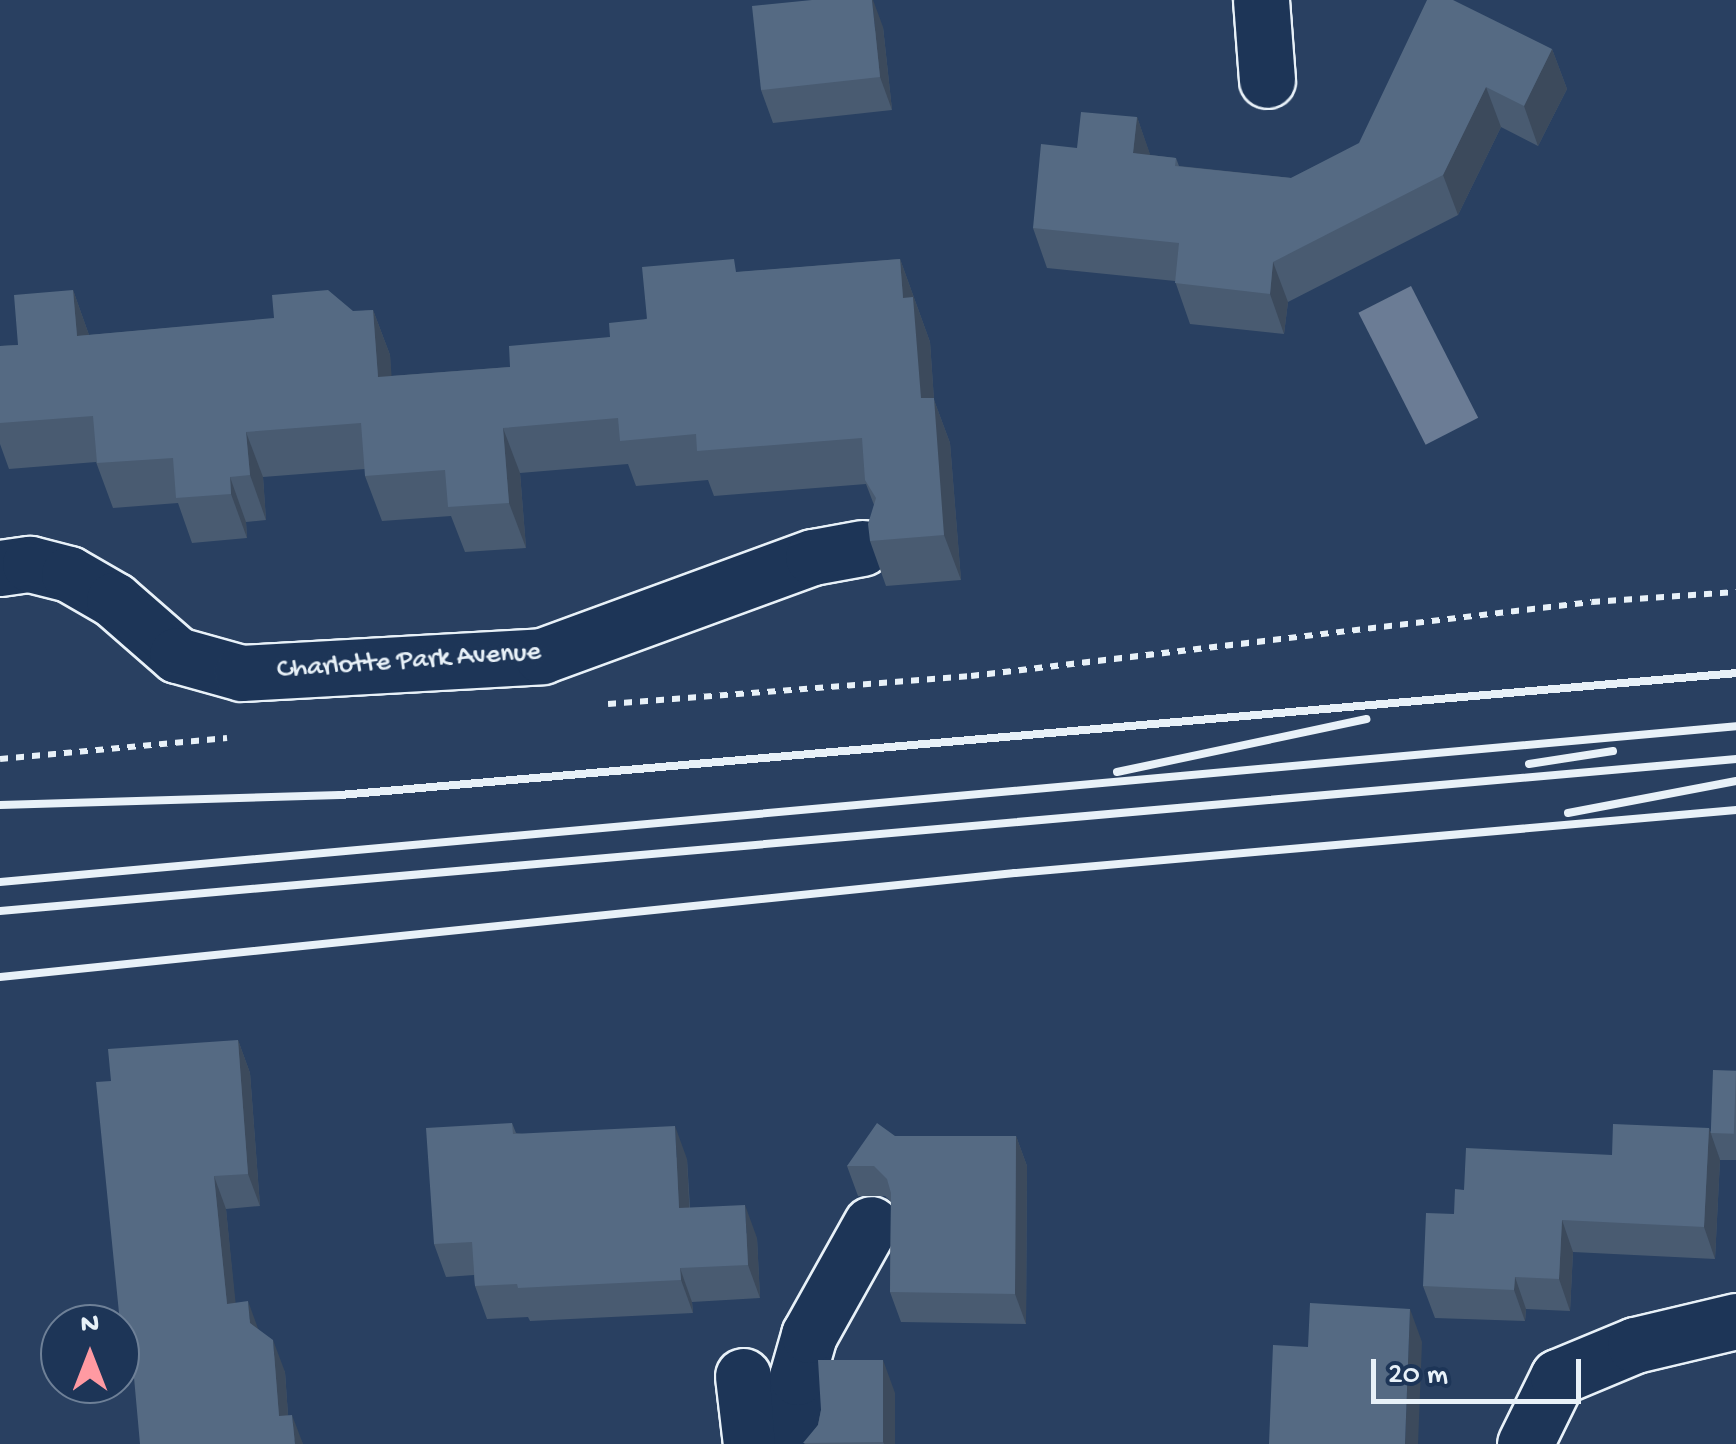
<!DOCTYPE html>
<style>
body{margin:0}
#map{position:relative;width:1736px;height:1444px;overflow:hidden;background:#294061;font-family:"Gochi Hand",sans-serif}
div>[style]{position:absolute}
.water>*{inset:0;background:#6b7c95;transform-origin:0 0}
.path>*{height:6px;margin-top:-3px;transform-origin:0;background:repeating-linear-gradient(90deg,#e8f1f8 0 8px,transparent 0 16px)}
.roads{filter:drop-shadow(2px 0 #e8f1f8) drop-shadow(-2px 0 #e8f1f8) drop-shadow(0 2px #e8f1f8) drop-shadow(0 -2px #e8f1f8)}
.minor>*{height:55px;margin:-27.5px;padding:0 27.5px;transform-origin:27.5px;border-radius:27.5px;background:#1d3557}
.rail>*{height:8px;margin:-4px;padding:0 4px;transform-origin:4px;border-radius:4px;background:#e8f1f8}
.wall>*{inset:0;background:#495b71}
.shaded-wall>*{inset:0;background:#3c4a5c}
.building>*{inset:0;background:#556a83;transform-origin:0 0}
span{translate:-50% -50%;white-space:nowrap;text-align:center;line-height:1.15;-webkit-text-stroke:10px #1d3557;paint-order:stroke}
.street-label{font-size:28px;color:#e8f1f8}
.north{position:absolute;left:40px;top:1304px;width:100px;height:100px;box-sizing:border-box;background:#1d3557;border:2px solid #6e8097;border-radius:50%;rotate:0deg;font-size:28px;font-weight:700;line-height:40px;text-align:center;color:#e8f1f8}
.north::after{content:'';display:block;margin:auto;width:35px;height:45px;background:#ff9aa2;clip-path:polygon(50% 0,100% 100%,50% 72%,0 100%)}
.scale{position:absolute;left:1371px;top:1359px;width:210px;height:45px;box-sizing:border-box;border:5px solid #e8f1f8;border-top:0;padding-left:12px;font-size:30px;line-height:35px;white-space:nowrap;color:#e8f1f8;-webkit-text-stroke:8px #1d3557;paint-order:stroke}
</style>
<div id="map">
<div class="water">
<i style="left:1411px;top:286px;width:148px;height:59px;rotate:63deg"></i>
</div>
<div class="path">
<i style="left:608px;top:704px;width:364px;rotate:-4.4deg"></i>
<i style="left:971px;top:676px;width:625px;rotate:-6.8deg"></i>
<i style="left:1592px;top:602px;width:144px;rotate:-4deg"></i>
<i style="left:0;top:759px;width:228px;rotate:-5.3deg"></i>
</div>
<div class="roads">
<div class="minor">
<i style="left:1261px;top:0;width:80px;rotate:85.7deg"></i>
<i style="left:0;top:568px;width:30px;rotate:-8deg"></i>
<i style="left:30px;top:564px;width:40px;rotate:14.4deg"></i>
<i style="left:69px;top:574px;width:52px;rotate:30deg"></i>
<i style="left:114px;top:600px;width:84px;rotate:41.1deg"></i>
<i style="left:177px;top:655px;width:67px;rotate:15.5deg"></i>
<i style="left:242px;top:673px;width:300px;rotate:-3.2deg"></i>
<i style="left:542px;top:656px;width:289px;rotate:-20.1deg"></i>
<i style="left:813px;top:557px;width:50px;rotate:-10.4deg"></i>
<i style="left:743px;top:1376px;width:68px;rotate:83.3deg"></i>
<i style="left:802px;top:1444px;width:67px;rotate:-94.3deg"></i>
<i style="left:797px;top:1377px;width:44px;rotate:-74.1deg"></i>
<i style="left:809px;top:1335px;width:127px;rotate:-60.8deg"></i>
<i style="left:1525px;top:1444px;width:75px;rotate:-63.8deg"></i>
<i style="left:1558px;top:1377px;width:83px;rotate:-22.6deg"></i>
<i style="left:1635px;top:1345px;width:104px;rotate:-13.4deg"></i>
</div>
</div>
<div class="rail">
<i style="left:1529px;top:764px;width:85px;rotate:-8.8deg"></i>
<i style="left:1117px;top:772px;width:255px;rotate:-12deg"></i>
<i style="left:0;top:805px;width:340px;rotate:-1.7deg"></i>
<i style="left:340px;top:795px;width:1401px;rotate:-4.99deg"></i>
<i style="left:1568px;top:813px;width:171px;rotate:-10.8deg"></i>
<i style="left:0;top:882px;width:1743px;rotate:-5.13deg"></i>
<i style="left:0;top:911px;width:1743px;rotate:-5deg"></i>
<i style="left:0;top:977px;width:1020px;rotate:-5.85deg"></i>
<i style="left:1015px;top:873px;width:724px;rotate:-4.99deg"></i>
</div>
<div class="wall">
<i style="clip-path:polygon(883px 27px,892px 110px,773px 123px,761px 90px)"></i>
<i style="clip-path:polygon(1552px 49px,1567px 89px,1538px 146px,1501px 127px,1458px 215px,1288px 302px,1284px 334px,1190px 324px,1175px 281px,1047px 268px,1033px 228px,1077px 148px,1137px 117px,1150px 155px,1176px 158px,1179px 166px,1291px 178px)"></i>
<i style="clip-path:polygon(900px 259px,930px 342px,934px 400px,950px 443px,961px 580px,886px 586px,870px 541px,874px 505px,866px 484px,714px 496px,708px 480px,636px 486px,628px 464px,520px 473px,526px 548px,465px 552px,451px 516px,382px 521px,365px 476px,365px 469px,263px 477px,266px 520px,246px 522px,247px 538px,192px 543px,178px 503px,113px 508px,96px 462px,9px 469px,0 444px,0 346px,18px 345px,73px 290px,89px 335px,373px 310px,390px 355px,391px 376px,510px 367px,610px 337px,739px 272px)"></i>
<i style="clip-path:polygon(238px 1040px,250px 1073px,260px 1206px,226px 1209px,235px 1303px,258px 1329px,285px 1372px,288px 1415px,303px 1444px,132px 1356px,120px 1323px)"></i>
<i style="clip-path:polygon(1736px 1071px,1736px 1160px,1720px 1160px,1710px 1133px)"></i>
<i style="clip-path:polygon(512px 1123px,516px 1133px,687px 1159px,690px 1208px,757px 1238px,760px 1298px,692px 1302px,693px 1313px,530px 1321px,528px 1317px,487px 1319px,475px 1286px,474px 1275px,446px 1277px,434px 1244px)"></i>
<i style="clip-path:polygon(1709px 1128px,1720px 1160px,1715px 1259px,1573px 1252px,1570px 1311px,1526px 1309px,1525px 1321px,1435px 1318px,1423px 1286px,1464px 1190px,1612px 1155px)"></i>
<i style="clip-path:polygon(895px 1136px,1016px 1136px,1027px 1166px,1026px 1324px,901px 1322px,890px 1292px,891px 1202px,885px 1196px,858px 1196px,847px 1166px)"></i>
<i style="clip-path:polygon(895px 1393px,895px 1444px,804px 1444px,818px 1425px,821px 1410px)"></i>
</div>
<div class="shaded-wall">
<i style="clip-path:polygon(872px 0,873px 0,883px 27px,892px 110px,880px 77px)"></i>
<i style="clip-path:polygon(1552px 49px,1567px 89px,1538px 146px,1524px 106px)"></i>
<i style="clip-path:polygon(1486px 87px,1501px 127px,1458px 215px,1443px 175px)"></i>
<i style="clip-path:polygon(1137px 117px,1151px 157px,1133px 153px)"></i>
<i style="clip-path:polygon(900px 259px,930px 342px,934px 400px,950px 443px,961px 580px,944px 535px,903px 298px)"></i>
<i style="clip-path:polygon(1273px 262px,1288px 302px,1284px 334px,1270px 294px)"></i>
<i style="clip-path:polygon(73px 290px,89px 335px,77px 336px)"></i>
<i style="clip-path:polygon(373px 310px,390px 355px,395px 422px,378px 377px)"></i>
<i style="clip-path:polygon(503px 428px,520px 473px,526px 548px,509px 503px)"></i>
<i style="clip-path:polygon(246px 432px,263px 477px,266px 520px,250px 475px)"></i>
<i style="clip-path:polygon(230px 477px,246px 522px,247px 538px,231px 494px)"></i>
<i style="clip-path:polygon(238px 1040px,250px 1073px,260px 1206px,248px 1174px)"></i>
<i style="clip-path:polygon(675px 1126px,687px 1159px,691px 1241px,679px 1208px)"></i>
<i style="clip-path:polygon(1709px 1128px,1720px 1160px,1715px 1259px,1704px 1227px)"></i>
<i style="clip-path:polygon(1016px 1136px,1027px 1166px,1026px 1324px,1015px 1294px)"></i>
<i style="clip-path:polygon(214px 1176px,226px 1209px,239px 1336px,227px 1304px)"></i>
<i style="clip-path:polygon(745px 1205px,757px 1238px,760px 1298px,748px 1265px)"></i>
<i style="clip-path:polygon(1562px 1220px,1573px 1252px,1570px 1311px,1559px 1279px)"></i>
<i style="clip-path:polygon(680px 1268px,692px 1302px,693px 1313px,681px 1280px)"></i>
<i style="clip-path:polygon(1515px 1277px,1526px 1309px,1525px 1321px,1514px 1290px)"></i>
<i style="clip-path:polygon(248px 1301px,260px 1334px,250px 1323px)"></i>
<i style="clip-path:polygon(1410px 1309px,1422px 1342px,1418px 1444px,1405px 1444px)"></i>
<i style="clip-path:polygon(273px 1340px,285px 1372px,290px 1444px,279px 1416px)"></i>
<i style="clip-path:polygon(883px 1360px,895px 1393px,895px 1444px,884px 1444px,883px 1442px)"></i>
<i style="clip-path:polygon(292px 1415px,303px 1444px,295px 1444px)"></i>
</div>
<div class="building">
<i style="clip-path:polygon(812px 0,872px 0,880px 77px,761px 90px,752px 6px)"></i>
<i style="clip-path:polygon(1427px 0,1453px 0,1552px 49px,1524px 106px,1486px 87px,1443px 175px,1273px 262px,1270px 294px,1175px 283px,1179px 243px,1033px 228px,1041px 144px,1077px 148px,1081px 112px,1137px 117px,1133px 153px,1176px 158px,1175px 166px,1291px 178px,1359px 143px)"></i>
<i style="clip-path:polygon(734px 259px,736px 272px,900px 259px,903px 298px,913px 297px,921px 398px,934px 398px,944px 535px,870px 541px,868px 524px,876px 498px,865px 480px,862px 438px,697px 451px,696px 434px,620px 441px,618px 418px,503px 428px,509px 503px,448px 507px,445px 470px,365px 476px,361px 423px,246px 432px,250px 475px,230px 477px,231px 494px,176px 498px,173px 458px,97px 463px,93px 416px,0 423px,0 346px,18px 345px,14px 295px,73px 290px,77px 336px,274px 318px,272px 295px,328px 290px,353px 311px,373px 310px,378px 377px,510px 367px,509px 346px,610px 337px,609px 323px,647px 319px,642px 267px)"></i>
<i style="clip-path:polygon(238px 1040px,248px 1174px,214px 1176px,227px 1304px,248px 1301px,250px 1323px,273px 1340px,279px 1416px,292px 1415px,295px 1444px,140px 1444px,129px 1322px,120px 1323px,96px 1082px,111px 1081px,108px 1049px)"></i>
<i style="left:1713px;top:1070px;width:23px;height:63px;rotate:2deg"></i>
<i style="clip-path:polygon(512px 1123px,513px 1134px,675px 1126px,679px 1208px,745px 1205px,748px 1265px,680px 1268px,681px 1280px,518px 1288px,517px 1284px,475px 1286px,472px 1242px,434px 1244px,426px 1128px)"></i>
<i style="clip-path:polygon(877px 1123px,895px 1136px,1016px 1136px,1015px 1294px,890px 1292px,891px 1193px,887px 1179px,874px 1166px,847px 1166px)"></i>
<i style="clip-path:polygon(1613px 1124px,1709px 1128px,1704px 1227px,1562px 1220px,1559px 1279px,1515px 1277px,1514px 1290px,1423px 1286px,1426px 1213px,1454px 1214px,1455px 1189px,1464px 1190px,1466px 1148px,1612px 1155px)"></i>
<i style="clip-path:polygon(1310px 1303px,1410px 1309px,1405px 1444px,1269px 1444px,1273px 1345px,1308px 1347px)"></i>
<i style="clip-path:polygon(818px 1360px,883px 1360px,883px 1442px,803px 1443px,818px 1425px,821px 1410px)"></i>
</div>
<div class="street-label">
<span style="left:409px;top:662px;rotate:-4deg">Charlotte Park Avenue</span>
</div>
<div class="north">N</div>
<div class="scale">20 m</div>
</div>
